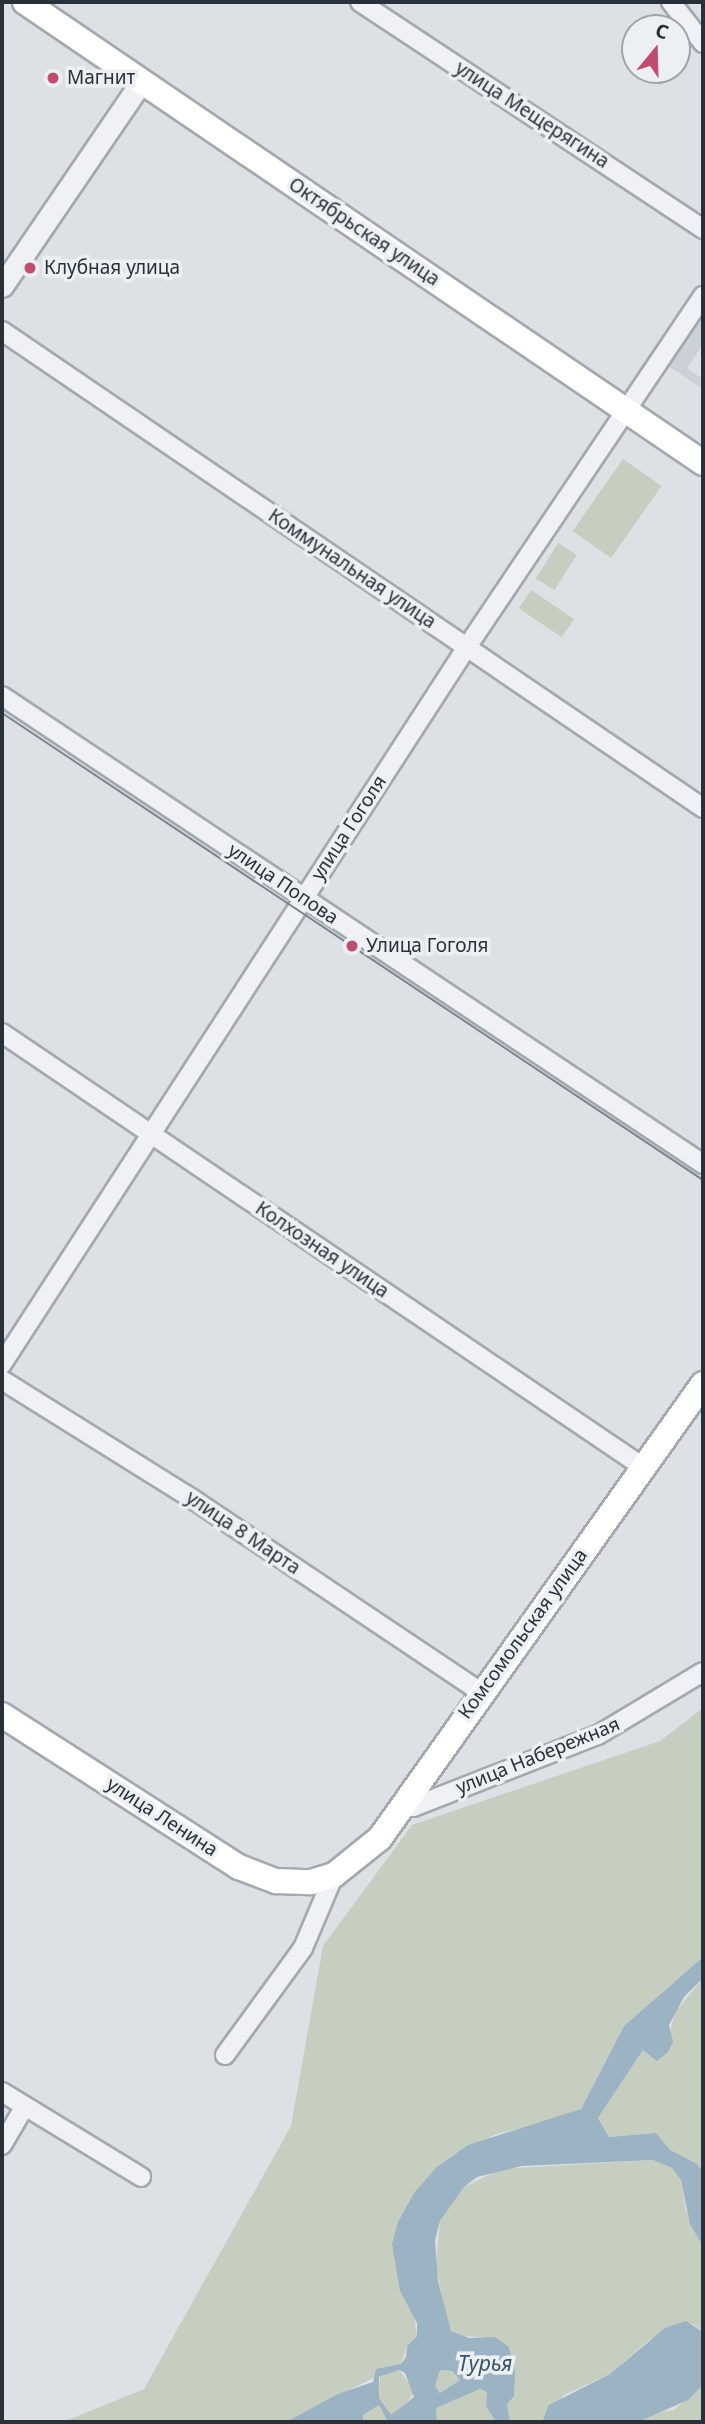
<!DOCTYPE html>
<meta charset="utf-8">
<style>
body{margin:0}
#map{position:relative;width:705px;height:2424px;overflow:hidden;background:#dde1e5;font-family:"Noto Sans",sans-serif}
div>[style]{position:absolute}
.built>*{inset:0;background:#cbd1d6}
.green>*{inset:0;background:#c5cebf;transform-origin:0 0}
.water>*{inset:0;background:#9bb3c2}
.roads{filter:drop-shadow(2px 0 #a3a9ae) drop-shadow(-2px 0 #a3a9ae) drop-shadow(0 2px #a3a9ae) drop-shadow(0 -2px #a3a9ae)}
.minor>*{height:18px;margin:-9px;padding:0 9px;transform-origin:9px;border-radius:9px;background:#eff1f4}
.tertiary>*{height:21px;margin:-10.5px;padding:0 10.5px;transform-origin:10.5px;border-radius:10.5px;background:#eff1f4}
.secondary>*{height:24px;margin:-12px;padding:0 12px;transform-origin:12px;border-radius:12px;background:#fff}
.tram>*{height:2px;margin:-1px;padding:0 1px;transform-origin:1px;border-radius:1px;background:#78838d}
.dots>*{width:19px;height:19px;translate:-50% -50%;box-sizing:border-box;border:4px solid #ecf0f3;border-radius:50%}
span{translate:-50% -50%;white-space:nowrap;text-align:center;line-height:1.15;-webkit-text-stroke:7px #ecf0f3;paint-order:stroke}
.poi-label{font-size:19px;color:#28313a}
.left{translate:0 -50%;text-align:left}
.street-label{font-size:19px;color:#28313a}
.water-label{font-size:21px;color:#36556a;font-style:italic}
.frame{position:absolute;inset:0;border:4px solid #28313a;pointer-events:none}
.north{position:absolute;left:621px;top:14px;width:70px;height:70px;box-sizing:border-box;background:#ecf0f3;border:2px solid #9ea4a9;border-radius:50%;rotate:19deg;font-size:19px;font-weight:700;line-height:28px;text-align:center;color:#28313a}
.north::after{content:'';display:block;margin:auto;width:24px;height:32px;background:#c04c6e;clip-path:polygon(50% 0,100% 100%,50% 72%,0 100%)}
</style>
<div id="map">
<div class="built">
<i style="clip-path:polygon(703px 310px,703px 344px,687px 368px,703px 379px,703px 389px,667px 365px)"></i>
</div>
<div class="green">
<i style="left:623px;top:459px;width:47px;height:88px;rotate:35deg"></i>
<i style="left:558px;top:543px;width:22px;height:42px;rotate:32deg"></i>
<i style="left:531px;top:590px;width:52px;height:22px;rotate:34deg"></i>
<i style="clip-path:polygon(703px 1708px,703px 1957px,624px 2026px,581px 2109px,553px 2121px,496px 2134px,451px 2156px,414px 2193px,400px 2291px,413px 2309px,417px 2336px,407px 2346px,401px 2364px,286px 2422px,63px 2422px,144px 2389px,291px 2126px,323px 1946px,412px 1825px,660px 1741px)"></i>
<i style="clip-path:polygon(703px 1978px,703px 2172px,670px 2150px,656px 2133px,609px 2137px,598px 2118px,643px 2050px,651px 2056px,669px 2037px,675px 2012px)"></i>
<i style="clip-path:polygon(653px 2160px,672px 2168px,681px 2180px,686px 2210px,703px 2246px,703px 2332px,693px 2324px,649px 2340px,610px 2374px,564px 2395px,542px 2422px,510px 2422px,507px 2404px,515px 2371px,509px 2347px,484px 2337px,456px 2336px,447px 2324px,436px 2264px,440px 2221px,464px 2187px,501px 2169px)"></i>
<i style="clip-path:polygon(399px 2370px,415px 2391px,398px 2414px,391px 2415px,379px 2398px,380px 2377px)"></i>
<i style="clip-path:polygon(440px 2370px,452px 2371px,460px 2380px,440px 2393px,435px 2386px)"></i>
<i style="clip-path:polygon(703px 2385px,703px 2422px,638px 2422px,651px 2413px,674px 2410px)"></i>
<i style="clip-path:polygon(480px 2389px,487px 2392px,486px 2406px,496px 2422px,437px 2422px,435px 2408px)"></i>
<i style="clip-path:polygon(379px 2405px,388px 2422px,363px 2422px,363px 2415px)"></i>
</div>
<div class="water">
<i style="clip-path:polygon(evenodd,703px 1957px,703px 1978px,684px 1997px,669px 2025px,673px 2042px,668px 2052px,657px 2061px,643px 2050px,598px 2118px,609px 2137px,656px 2133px,670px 2150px,697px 2164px,703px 2172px,703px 2246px,690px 2224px,681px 2180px,672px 2168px,653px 2160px,522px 2166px,477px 2177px,464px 2187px,440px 2221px,435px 2240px,438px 2281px,451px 2331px,469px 2338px,495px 2337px,509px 2347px,515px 2371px,514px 2396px,507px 2404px,510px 2422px,496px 2422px,486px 2406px,487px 2392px,480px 2389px,436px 2408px,437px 2422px,388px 2422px,379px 2405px,363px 2415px,363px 2422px,286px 2422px,338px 2394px,373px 2382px,376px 2369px,401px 2364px,406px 2357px,407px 2346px,417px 2336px,417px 2323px,400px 2291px,392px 2244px,398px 2222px,414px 2193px,437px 2167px,468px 2145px,581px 2109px,624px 2026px,703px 1957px,399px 2370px,405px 2373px,414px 2397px,391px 2415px,379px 2398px,379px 2377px,399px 2370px,703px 1957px,440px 2370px,452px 2371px,460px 2380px,440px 2393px,435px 2386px,440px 2370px)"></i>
<i style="clip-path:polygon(686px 2321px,703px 2332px,703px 2385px,688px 2400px,638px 2422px,542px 2422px,549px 2405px,610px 2374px,665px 2328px)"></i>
</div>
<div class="roads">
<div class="minor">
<i style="left:360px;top:2px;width:411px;rotate:33.5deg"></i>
<i style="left:671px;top:2px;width:52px;rotate:52deg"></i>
<i style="left:2px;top:331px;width:848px;rotate:34.23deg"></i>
<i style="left:2px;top:696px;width:843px;rotate:33.73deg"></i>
<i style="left:2px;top:1033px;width:774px;rotate:34.1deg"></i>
<i style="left:2px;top:1364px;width:855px;rotate:-57.04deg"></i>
<i style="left:467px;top:647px;width:423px;rotate:-56.1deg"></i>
<i style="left:2px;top:1380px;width:223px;rotate:32deg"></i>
<i style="left:191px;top:1498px;width:349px;rotate:33.8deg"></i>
<i style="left:404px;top:1805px;width:9px;rotate:13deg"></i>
<i style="left:413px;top:1807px;width:199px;rotate:-21.3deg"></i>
<i style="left:598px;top:1735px;width:122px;rotate:-31deg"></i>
<i style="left:225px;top:2055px;width:132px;rotate:-53.9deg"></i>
<i style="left:303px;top:1948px;width:79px;rotate:-67deg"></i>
<i style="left:2px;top:2092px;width:163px;rotate:31.4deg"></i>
<i style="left:2px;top:2145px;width:45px;rotate:-59.5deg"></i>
</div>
<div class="tertiary">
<i style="left:2px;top:286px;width:248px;rotate:-55.7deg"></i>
</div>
<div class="secondary">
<i style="left:25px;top:2px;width:820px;rotate:34.21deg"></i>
<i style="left:2px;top:1715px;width:282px;rotate:32.7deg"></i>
<i style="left:239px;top:1867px;width:40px;rotate:21deg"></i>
<i style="left:276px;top:1881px;width:35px;rotate:2deg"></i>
<i style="left:311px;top:1882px;width:24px;rotate:-17deg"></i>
<i style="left:334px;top:1875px;width:59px;rotate:-38.8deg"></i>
<i style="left:380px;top:1838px;width:557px;rotate:-54.57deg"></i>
</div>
</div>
<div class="tram">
<i style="left:2px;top:713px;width:842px;rotate:33.67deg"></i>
</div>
<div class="dots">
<i style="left:53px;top:78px;background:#c04c6e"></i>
<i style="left:30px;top:268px;background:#c04c6e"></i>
<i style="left:352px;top:946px;background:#c04c6e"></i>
</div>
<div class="poi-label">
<span class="left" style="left:67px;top:78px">Магнит</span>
<span class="left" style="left:44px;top:268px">Клубная улица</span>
<span class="left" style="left:366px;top:946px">Улица Гоголя</span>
</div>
<div class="street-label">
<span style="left:532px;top:115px;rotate:33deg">улица Мещерягина</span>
<span style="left:364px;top:232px;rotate:34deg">Октябрьская улица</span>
<span style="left:352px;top:569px;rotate:34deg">Коммунальная улица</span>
<span style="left:349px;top:828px;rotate:-57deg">улица Гоголя</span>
<span style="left:283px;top:884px;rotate:34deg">улица Попова</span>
<span style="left:322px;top:1250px;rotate:34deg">Колхозная улица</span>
<span style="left:243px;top:1533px;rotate:34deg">улица 8 Марта</span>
<span style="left:523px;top:1634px;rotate:-54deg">Комсомольская улица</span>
<span style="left:538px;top:1756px;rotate:-22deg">улица Набережная</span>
<span style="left:162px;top:1817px;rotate:33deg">улица Ленина</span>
</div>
<div class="water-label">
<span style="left:485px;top:2363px">Турья</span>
</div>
<div class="frame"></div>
<div class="north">С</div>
</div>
